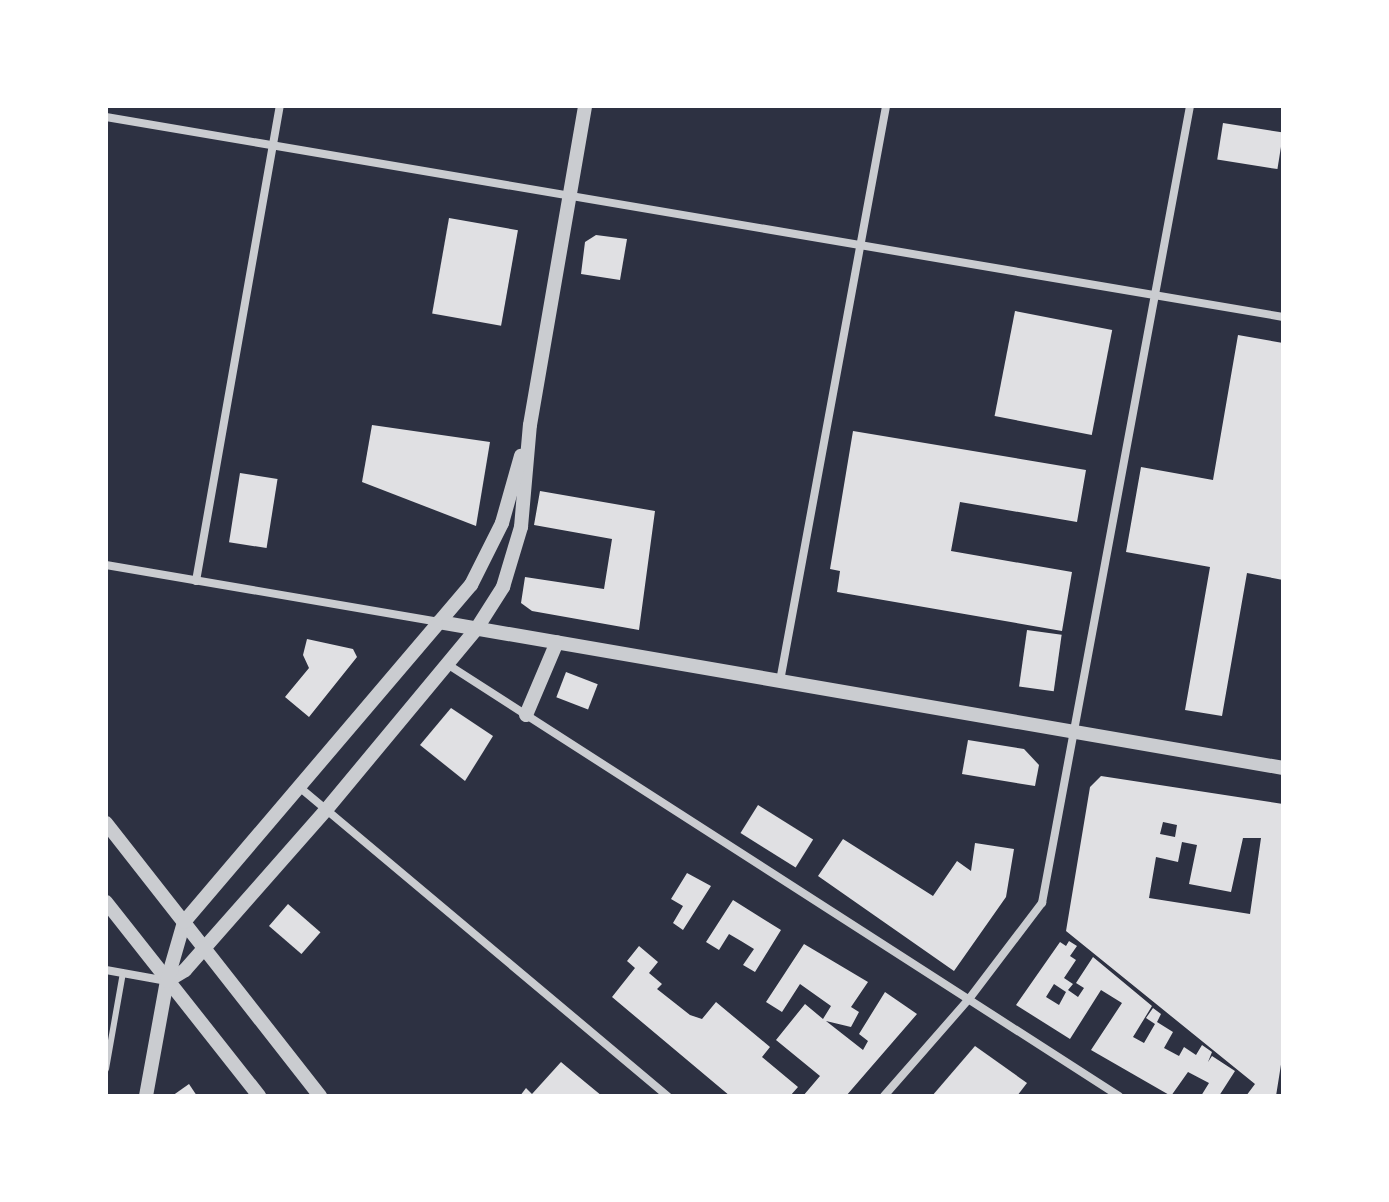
<!DOCTYPE html>
<style>
body{margin:0}
#map{position:relative;width:1389px;height:1202px;overflow:hidden;background:#2d3142;font-family:"DM Sans",sans-serif}
div>[style]{position:absolute}
.building>*{inset:0;background:#e0e0e3;transform-origin:0 0}
.service>*{height:6px;margin:-3px;padding:0 3px;transform-origin:3px;border-radius:3px;background:#caccd0}
.minor>*{height:8px;margin:-4px;padding:0 4px;transform-origin:4px;border-radius:4px;background:#caccd0}
.tertiary>*{height:14px;margin:-7px;padding:0 7px;transform-origin:7px;border-radius:7px;background:#caccd0}
span{translate:-50% -50%;white-space:nowrap;text-align:center;line-height:1.15;-webkit-text-stroke:7px #fff;paint-order:stroke}
.frame{position:absolute;inset:0;border:108px solid #fff;pointer-events:none}
</style>
<div id="map">
<div class="building">
<i style="left:1223px;top:123px;width:61px;height:37px;rotate:9deg"></i>
<i style="left:449px;top:218px;width:70px;height:97px;rotate:10deg"></i>
<i style="clip-path:polygon(596px 235px,627px 239px,620px 280px,581px 274px,585px 242px)"></i>
<i style="left:1015px;top:311px;width:99px;height:107px;rotate:11deg"></i>
<i style="clip-path:polygon(1238px 335px,1283px 343px,1283px 580px,1247px 573px,1222px 716px,1185px 710px,1210px 567px,1126px 552px,1141px 467px,1213px 480px)"></i>
<i style="clip-path:polygon(372px 425px,490px 442px,476px 526px,362px 482px)"></i>
<i style="clip-path:polygon(853px 431px,1086px 470px,1077px 522px,960px 502px,951px 551px,1072px 572px,1062px 631px,837px 592px,840px 571px,830px 569px)"></i>
<i style="left:240px;top:473px;width:38px;height:70px;rotate:9deg"></i>
<i style="clip-path:polygon(540px 491px,655px 511px,639px 630px,532px 611px,521px 603px,525px 577px,604px 589px,612px 539px,534px 525px)"></i>
<i style="left:1027px;top:630px;width:35px;height:57px;rotate:8deg"></i>
<i style="clip-path:polygon(307px 639px,353px 649px,357px 657px,309px 717px,285px 697px,309px 668px,303px 655px)"></i>
<i style="left:566px;top:672px;width:34px;height:27px;rotate:21deg"></i>
<i style="clip-path:polygon(451px 708px,493px 736px,465px 781px,420px 745px)"></i>
<i style="clip-path:polygon(968px 740px,1024px 749px,1039px 765px,1035px 786px,962px 774px)"></i>
<i style="clip-path:polygon(evenodd,1101px 776px,1283px 804px,1283px 1052px,1276px 1096px,1246px 1096px,1255px 1084px,1066px 931px,1090px 787px,1101px 776px,1163px 822px,1177px 825px,1175px 837px,1160px 834px,1163px 822px,1101px 776px,1243px 838px,1261px 838px,1250px 914px,1149px 898px,1156px 857px,1178px 862px,1182px 842px,1197px 845px,1189px 884px,1231px 892px,1243px 838px)"></i>
<i style="left:758px;top:805px;width:65px;height:33px;rotate:32deg"></i>
<i style="clip-path:polygon(843px 839px,933px 896px,957px 861px,971px 871px,975px 843px,1014px 849px,1006px 897px,954px 971px,818px 876px)"></i>
<i style="clip-path:polygon(687px 873px,711px 886px,683px 930px,673px 923px,683px 906px,671px 899px)"></i>
<i style="clip-path:polygon(733px 900px,781px 930px,755px 972px,743px 965px,754px 949px,741px 941px,729px 934px,719px 950px,706px 942px)"></i>
<i style="left:288px;top:904px;width:43px;height:29px;rotate:41deg"></i>
<i style="clip-path:polygon(evenodd,1069px 941px,1077px 946px,1070px 956px,1076px 960px,1064px 978px,1073px 984px,1068px 990px,1078px 997px,1084px 988px,1076px 983px,1093px 957px,1152px 1006px,1133px 1037px,1144px 1043px,1155px 1024px,1146px 1018px,1153px 1008px,1161px 1014px,1157px 1022px,1173px 1032px,1164px 1048px,1179px 1056px,1184px 1047px,1196px 1055px,1202px 1045px,1212px 1052px,1208px 1062px,1212px 1056px,1235px 1071px,1219px 1096px,1201px 1096px,1209px 1083px,1188px 1072px,1171px 1096px,1091px 1050px,1122px 1003px,1101px 990px,1070px 1039px,1016px 1005px,1060px 942px,1066px 946px,1069px 941px,1054px 984px,1066px 992px,1059px 1005px,1046px 997px,1054px 984px)"></i>
<i style="clip-path:polygon(804px 944px,868px 982px,851px 1007px,859px 1012px,851px 1027px,826px 1021px,863px 1050px,868px 1041px,859px 1034px,885px 992px,917px 1014px,846px 1096px,803px 1096px,820px 1076px,776px 1040px,805px 1004px,823px 1019px,831px 1006px,800px 984px,782px 1012px,766px 1002px)"></i>
<i style="clip-path:polygon(639px 946px,658px 962px,649px 973px,662px 984px,657px 989px,690px 1015px,702px 1019px,716px 1002px,770px 1047px,762px 1057px,798px 1087px,790px 1096px,730px 1096px,612px 997px,635px 968px,627px 961px)"></i>
<i style="clip-path:polygon(975px 1046px,1027px 1083px,1017px 1096px,932px 1096px)"></i>
<i style="clip-path:polygon(561px 1062px,585px 1082px,602px 1096px,520px 1096px,526px 1088px,532px 1094px)"></i>
<i style="clip-path:polygon(189px 1084px,197px 1096px,172px 1096px)"></i>
</div>
<div class="service">
<i style="left:106px;top:1069px;width:97px;rotate:-80deg"></i>
</div>
<div class="minor">
<i style="left:106px;top:117px;width:1194px;rotate:9.64deg"></i>
<i style="left:106px;top:565px;width:338px;rotate:9.7deg"></i>
<i style="left:196px;top:581px;width:482px;rotate:-80deg"></i>
<i style="left:447px;top:664px;width:799px;rotate:32.74deg"></i>
<i style="left:780px;top:681px;width:585px;rotate:-79.55deg"></i>
<i style="left:298px;top:786px;width:483px;rotate:40deg"></i>
<i style="left:106px;top:970px;width:62px;rotate:10.2deg"></i>
<i style="left:884px;top:1096px;width:129px;rotate:-48.8deg"></i>
<i style="left:969px;top:999px;width:121px;rotate:-52.8deg"></i>
<i style="left:1042px;top:903px;width:811px;rotate:-79.48deg"></i>
</div>
<div class="tertiary">
<i style="left:439px;top:622px;width:857px;rotate:9.81deg"></i>
<i style="left:526px;top:715px;width:79px;rotate:-67deg"></i>
<i style="left:106px;top:823px;width:347px;rotate:51.9deg"></i>
<i style="left:106px;top:902px;width:247px;rotate:51.7deg"></i>
<i style="left:167px;top:981px;width:21px;rotate:-31deg"></i>
<i style="left:185px;top:970px;width:213px;rotate:-48.6deg"></i>
<i style="left:326px;top:810px;width:236px;rotate:-50.3deg"></i>
<i style="left:477px;top:628px;width:49px;rotate:-57.6deg"></i>
<i style="left:503px;top:587px;width:63px;rotate:-73.3deg"></i>
<i style="left:521px;top:527px;width:102px;rotate:-85deg"></i>
<i style="left:530px;top:425px;width:324px;rotate:-80.2deg"></i>
<i style="left:146px;top:1096px;width:117px;rotate:-79.7deg"></i>
<i style="left:167px;top:981px;width:61px;rotate:-73.9deg"></i>
<i style="left:184px;top:922px;width:443px;rotate:-49.6deg"></i>
<i style="left:471px;top:585px;width:69px;rotate:-63.4deg"></i>
<i style="left:502px;top:523px;width:70px;rotate:-74.2deg"></i>
</div>
<div class="frame"></div>
</div>
